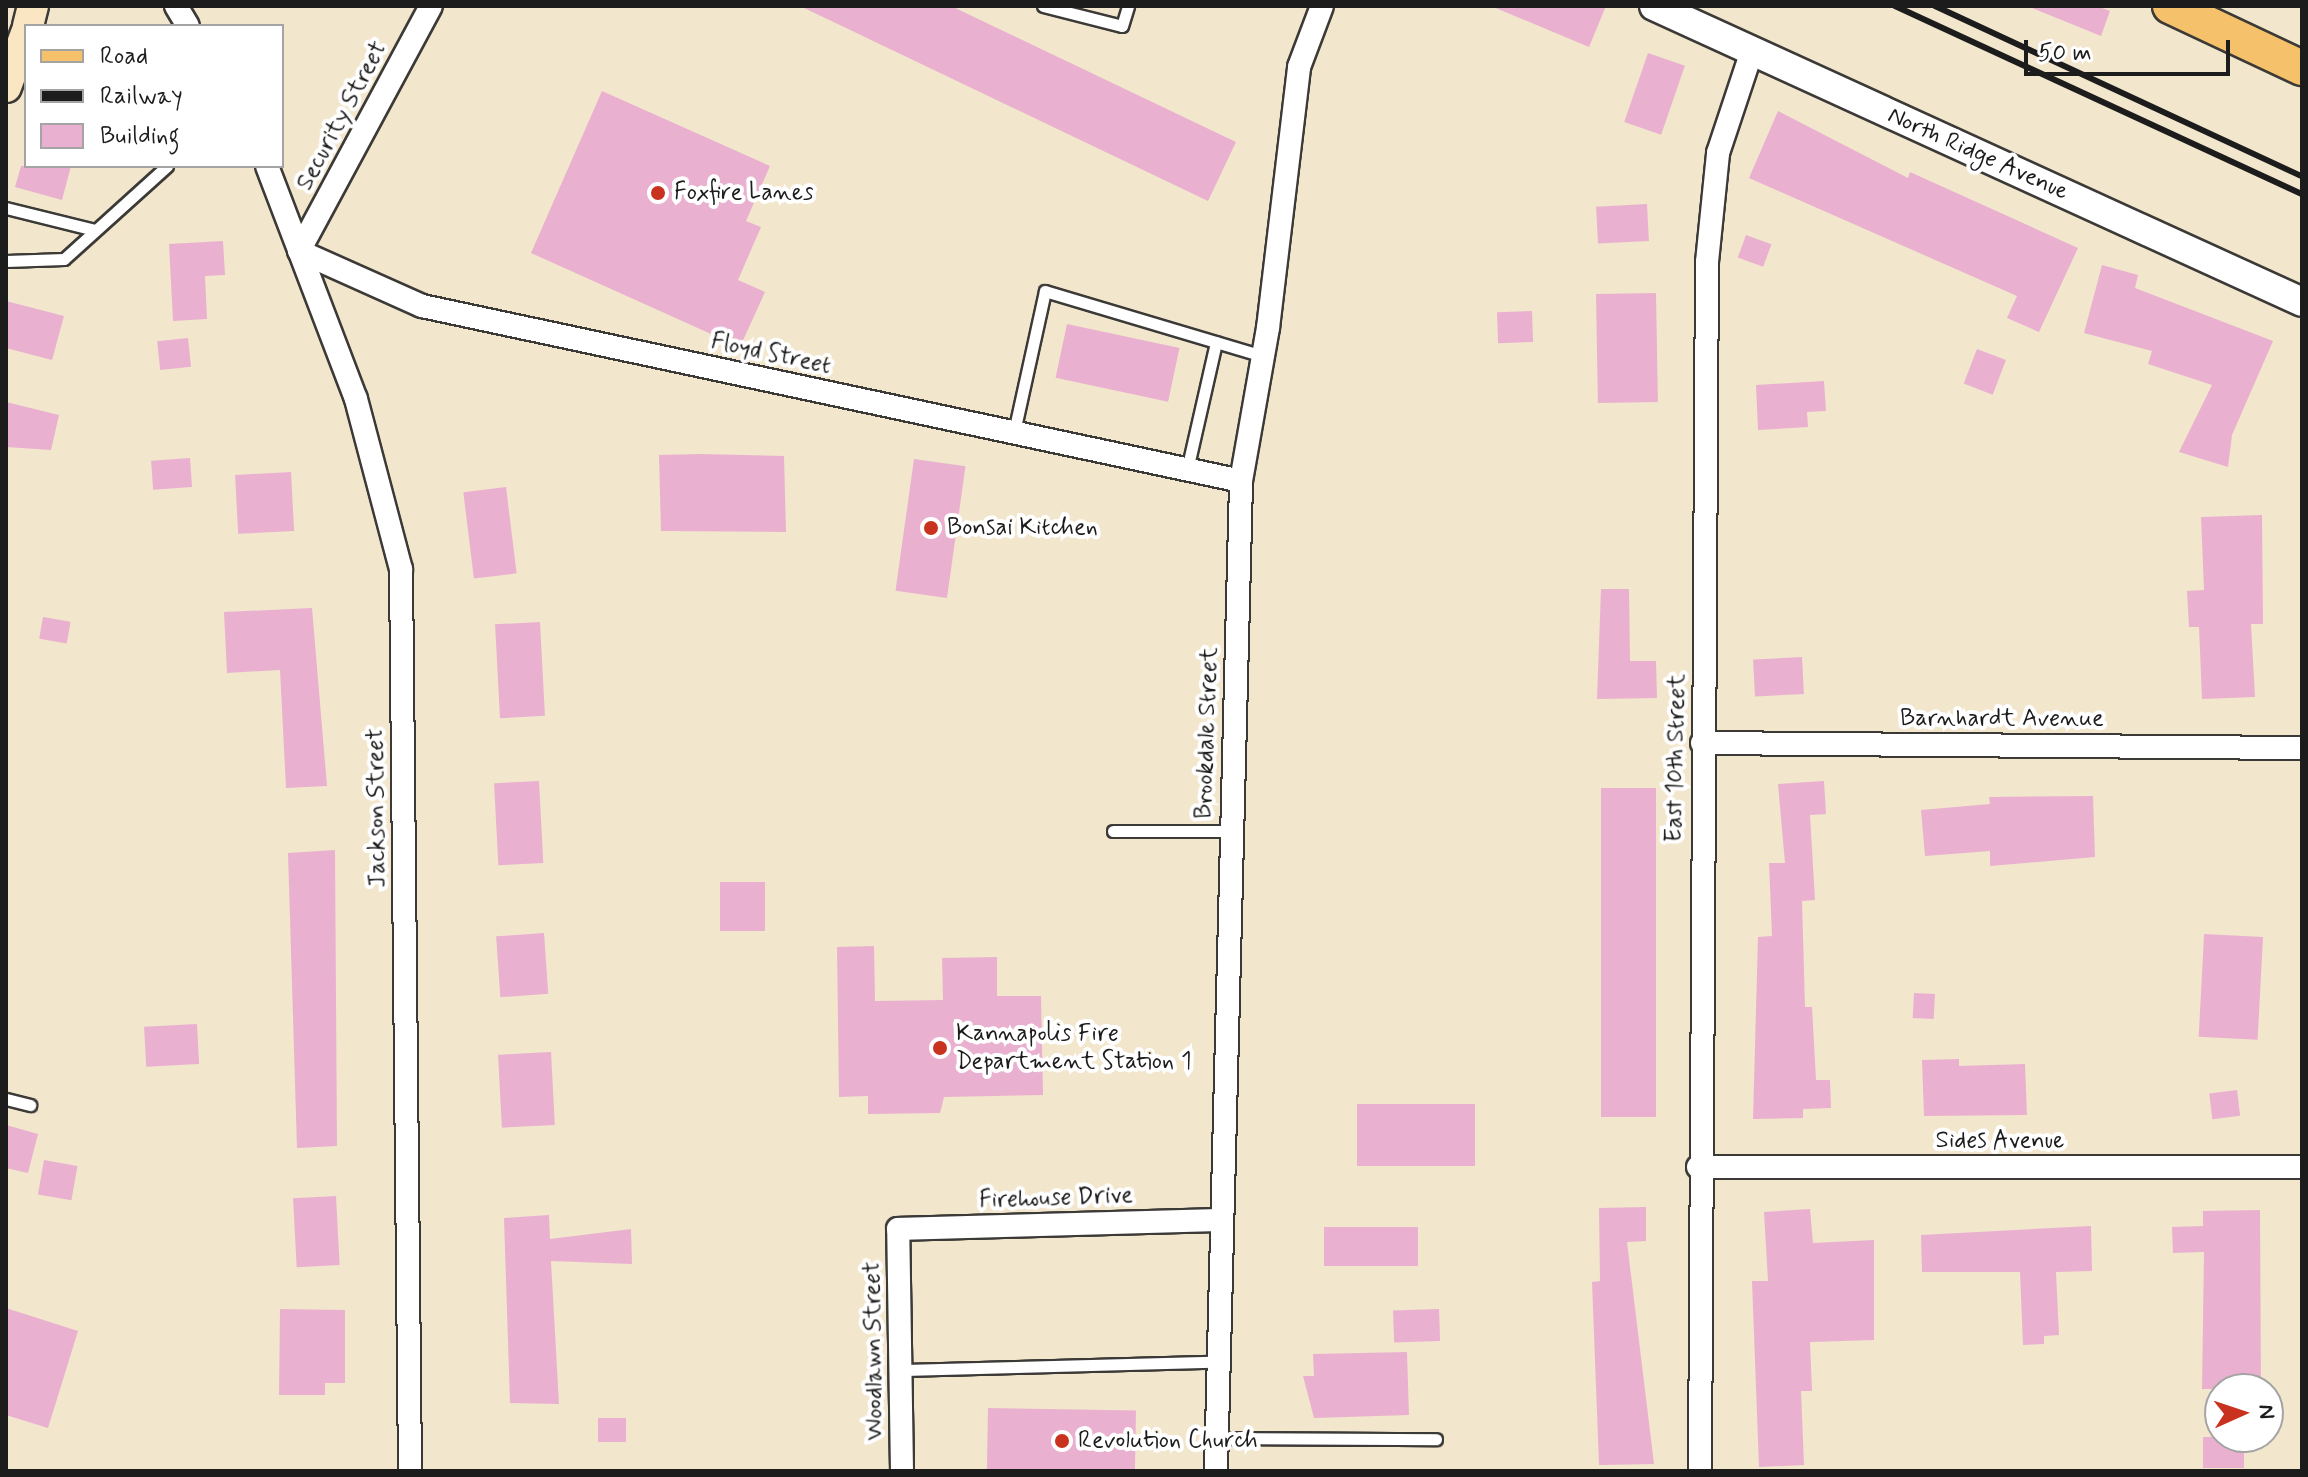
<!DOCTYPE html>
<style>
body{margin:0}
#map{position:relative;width:2308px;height:1477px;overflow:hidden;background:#f2e6cd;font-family:Mynerve,sans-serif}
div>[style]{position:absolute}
.building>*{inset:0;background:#e9b1cf;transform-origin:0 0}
.roads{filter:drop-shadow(2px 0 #3c3a37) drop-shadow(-2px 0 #3c3a37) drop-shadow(0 2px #3c3a37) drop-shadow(0 -2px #3c3a37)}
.service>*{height:11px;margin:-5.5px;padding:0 5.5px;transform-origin:5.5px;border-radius:5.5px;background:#fff}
.minor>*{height:22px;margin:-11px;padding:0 11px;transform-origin:11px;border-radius:11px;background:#fff}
.tertiary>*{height:28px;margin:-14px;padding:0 14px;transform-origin:14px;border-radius:14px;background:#fff}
.secondary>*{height:30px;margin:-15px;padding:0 15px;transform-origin:15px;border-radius:15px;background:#fbe6c4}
.primary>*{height:34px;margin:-17px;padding:0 17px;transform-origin:17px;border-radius:17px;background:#f5c16b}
.rail>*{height:6px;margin:-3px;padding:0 3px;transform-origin:3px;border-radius:3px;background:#1c1c1c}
.dots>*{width:22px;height:22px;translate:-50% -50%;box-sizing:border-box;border:4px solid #fff;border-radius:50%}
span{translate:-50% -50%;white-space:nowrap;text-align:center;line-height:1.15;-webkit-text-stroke:8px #fff;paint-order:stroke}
.street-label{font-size:24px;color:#1c1c1c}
.poi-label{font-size:24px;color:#1c1c1c}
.left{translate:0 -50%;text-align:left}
.frame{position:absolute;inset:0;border:8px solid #1c1c1c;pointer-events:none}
.legend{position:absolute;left:24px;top:24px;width:260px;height:144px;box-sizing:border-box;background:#fff;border:2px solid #a4a4a4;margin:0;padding:10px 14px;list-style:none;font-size:24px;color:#1c1c1c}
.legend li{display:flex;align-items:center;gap:16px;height:40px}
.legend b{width:40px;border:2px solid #a4a4a4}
.north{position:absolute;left:2204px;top:1373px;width:80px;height:80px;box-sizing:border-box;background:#fff;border:2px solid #a4a4a4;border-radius:50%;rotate:87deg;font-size:22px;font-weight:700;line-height:32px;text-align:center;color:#1c1c1c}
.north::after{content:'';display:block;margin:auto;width:28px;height:36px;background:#c8321e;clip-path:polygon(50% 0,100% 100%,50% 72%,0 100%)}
.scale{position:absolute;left:2024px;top:40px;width:206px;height:36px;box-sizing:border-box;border:4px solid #1c1c1c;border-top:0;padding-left:10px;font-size:24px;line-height:28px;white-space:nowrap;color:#1c1c1c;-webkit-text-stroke:6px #fff;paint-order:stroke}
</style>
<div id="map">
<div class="building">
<i style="clip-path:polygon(800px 6px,951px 6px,1236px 142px,1208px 201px)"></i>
<i style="clip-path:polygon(1491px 6px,1606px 6px,1589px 47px)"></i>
<i style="clip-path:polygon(2027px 6px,2097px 6px,2110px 11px,2101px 36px)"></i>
<i style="left:1648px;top:53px;width:39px;height:73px;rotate:19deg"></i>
<i style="clip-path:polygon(602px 91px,770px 166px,746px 221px,761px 227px,738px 280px,765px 292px,740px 347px,531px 253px)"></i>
<i style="clip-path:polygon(1778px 111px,1908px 178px,1910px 172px,2078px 248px,2039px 332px,2007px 318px,2017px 296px,1749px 178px)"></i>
<i style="clip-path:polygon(21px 166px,71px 166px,62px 200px,15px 187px)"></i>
<i style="left:1647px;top:204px;width:37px;height:51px;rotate:87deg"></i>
<i style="left:1746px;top:235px;width:27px;height:24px;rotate:20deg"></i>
<i style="clip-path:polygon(223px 241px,225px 275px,205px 276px,207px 319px,173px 321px,169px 244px)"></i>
<i style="clip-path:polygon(2102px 265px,2138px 275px,2135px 288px,2273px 341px,2232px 435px,2228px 467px,2179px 452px,2212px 385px,2148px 364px,2152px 351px,2084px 333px)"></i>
<i style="left:1656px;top:293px;width:109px;height:60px;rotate:89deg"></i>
<i style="clip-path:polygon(6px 301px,64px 316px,52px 360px,6px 348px)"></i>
<i style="left:1532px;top:311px;width:31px;height:35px;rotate:88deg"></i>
<i style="left:1067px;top:324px;width:115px;height:55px;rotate:12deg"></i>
<i style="left:188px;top:338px;width:29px;height:31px;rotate:84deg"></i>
<i style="left:1977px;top:349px;width:31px;height:37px;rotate:21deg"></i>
<i style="clip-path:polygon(1824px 381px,1826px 411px,1807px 412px,1808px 427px,1758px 430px,1756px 385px)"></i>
<i style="clip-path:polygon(6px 402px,59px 415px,51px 450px,6px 447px)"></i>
<i style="clip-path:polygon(701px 454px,784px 456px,786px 532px,661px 531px,659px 455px)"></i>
<i style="left:190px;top:458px;width:29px;height:39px;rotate:86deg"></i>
<i style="left:914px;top:459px;width:52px;height:133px;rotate:8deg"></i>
<i style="left:291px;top:472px;width:59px;height:56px;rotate:87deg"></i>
<i style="left:506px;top:487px;width:87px;height:43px;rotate:83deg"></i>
<i style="clip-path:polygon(2262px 515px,2263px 624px,2251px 624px,2255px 697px,2202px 699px,2199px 627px,2189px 627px,2187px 591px,2204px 590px,2201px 517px)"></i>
<i style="clip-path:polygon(1601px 589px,1629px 589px,1630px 661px,1656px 661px,1657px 698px,1597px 699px)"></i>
<i style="clip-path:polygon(312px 608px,327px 786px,286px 788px,280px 670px,227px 673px,224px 612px)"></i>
<i style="left:43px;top:617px;width:28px;height:22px;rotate:10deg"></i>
<i style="left:540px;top:622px;width:94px;height:45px;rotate:87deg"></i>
<i style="left:1802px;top:657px;width:37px;height:49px;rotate:87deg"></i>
<i style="left:539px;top:781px;width:82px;height:45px;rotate:87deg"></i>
<i style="clip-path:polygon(1824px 781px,1826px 814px,1810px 815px,1815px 900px,1802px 901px,1805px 1007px,1812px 1007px,1816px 1080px,1830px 1080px,1831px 1108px,1803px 1109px,1803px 1118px,1753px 1119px,1758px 937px,1772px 936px,1769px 863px,1785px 863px,1778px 784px)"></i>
<i style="left:1656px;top:788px;width:329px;height:55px;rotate:90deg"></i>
<i style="clip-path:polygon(2093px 796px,2095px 857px,1990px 866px,1990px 851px,1925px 856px,1921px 810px,1990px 804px,1989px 797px)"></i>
<i style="clip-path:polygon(335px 850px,337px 1146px,297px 1148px,288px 853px)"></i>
<i style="left:765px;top:882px;width:49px;height:45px;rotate:90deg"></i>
<i style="left:544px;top:933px;width:61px;height:48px;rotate:86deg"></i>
<i style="left:2263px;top:937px;width:103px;height:59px;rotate:93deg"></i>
<i style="clip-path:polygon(874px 946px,875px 1001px,943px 1000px,942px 958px,997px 957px,997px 996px,1041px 996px,1043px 1095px,944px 1097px,940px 1113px,868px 1114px,868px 1096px,839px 1097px,837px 947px)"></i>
<i style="left:1914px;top:993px;width:21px;height:25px;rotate:3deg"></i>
<i style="left:197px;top:1024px;width:40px;height:53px;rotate:87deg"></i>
<i style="left:551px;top:1052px;width:73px;height:53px;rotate:87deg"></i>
<i style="clip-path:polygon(1959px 1059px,1959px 1066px,2025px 1064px,2027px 1115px,1924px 1116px,1922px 1060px)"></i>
<i style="left:2237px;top:1090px;width:26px;height:28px;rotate:83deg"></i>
<i style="left:1475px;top:1104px;width:62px;height:118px;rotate:90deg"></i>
<i style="clip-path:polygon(6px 1125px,38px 1134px,28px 1173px,6px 1168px)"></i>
<i style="left:44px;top:1160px;width:34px;height:35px;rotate:10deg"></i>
<i style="left:336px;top:1196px;width:69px;height:43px;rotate:87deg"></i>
<i style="clip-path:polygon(1646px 1207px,1646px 1241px,1627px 1242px,1654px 1464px,1599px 1465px,1592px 1282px,1600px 1281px,1599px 1208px)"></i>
<i style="clip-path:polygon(1810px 1209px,1813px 1243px,1874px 1240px,1874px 1340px,1810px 1342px,1812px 1391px,1801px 1391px,1804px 1465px,1759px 1467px,1752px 1281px,1768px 1281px,1764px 1212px)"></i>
<i style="clip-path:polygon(2260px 1210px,2261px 1389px,2202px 1389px,2204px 1252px,2173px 1253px,2172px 1227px,2203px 1226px,2203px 1211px)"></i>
<i style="clip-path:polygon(549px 1215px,550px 1239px,631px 1229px,632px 1264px,551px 1261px,559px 1404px,510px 1403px,504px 1218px)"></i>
<i style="clip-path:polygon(2091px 1226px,2092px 1271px,2056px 1272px,2059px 1335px,2044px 1336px,2044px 1344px,2023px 1345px,2020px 1272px,1922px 1272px,1921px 1235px)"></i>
<i style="left:1418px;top:1227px;width:39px;height:94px;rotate:90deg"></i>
<i style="clip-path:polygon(6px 1308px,78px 1331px,48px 1428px,6px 1415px)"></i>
<i style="clip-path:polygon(280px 1309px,345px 1310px,345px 1383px,325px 1383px,325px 1395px,279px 1395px)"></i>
<i style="left:1439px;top:1309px;width:32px;height:46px;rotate:88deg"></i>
<i style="clip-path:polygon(1407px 1352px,1409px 1415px,1314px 1418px,1303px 1376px,1314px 1376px,1313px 1354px)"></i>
<i style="left:988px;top:1408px;width:148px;height:63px;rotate:1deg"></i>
<i style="left:598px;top:1418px;width:28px;height:24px"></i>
<i style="left:2203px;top:1437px;width:41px;height:31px"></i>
</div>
<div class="roads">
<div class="service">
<i style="left:1043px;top:6px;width:81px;rotate:14.2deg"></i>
<i style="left:1122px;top:26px;width:21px;rotate:-73deg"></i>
<i style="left:6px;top:208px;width:92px;rotate:13.9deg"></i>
<i style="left:6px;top:261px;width:58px;rotate:-2deg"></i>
<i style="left:64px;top:259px;width:139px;rotate:-42.1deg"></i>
<i style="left:1014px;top:432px;width:144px;rotate:-77.6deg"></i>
<i style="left:1045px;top:291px;width:227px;rotate:16.6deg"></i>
<i style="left:1187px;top:470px;width:131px;rotate:-77.2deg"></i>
<i style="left:1113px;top:831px;width:117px"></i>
<i style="left:6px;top:1099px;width:25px;rotate:14deg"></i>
<i style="left:900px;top:1370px;width:316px;rotate:-1.5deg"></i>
<i style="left:1216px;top:1438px;width:220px;rotate:0.3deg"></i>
</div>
<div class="minor">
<i style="left:176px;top:6px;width:23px;rotate:59deg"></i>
<i style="left:431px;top:6px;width:278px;rotate:118.3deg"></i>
<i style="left:299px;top:251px;width:135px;rotate:24.1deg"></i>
<i style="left:422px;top:306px;width:837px;rotate:12.06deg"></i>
<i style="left:267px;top:166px;width:249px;rotate:69.1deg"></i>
<i style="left:356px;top:399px;width:176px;rotate:75.2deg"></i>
<i style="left:401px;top:569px;width:902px;rotate:89.43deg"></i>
<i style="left:1702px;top:743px;width:600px;rotate:0.48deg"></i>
<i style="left:1698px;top:1167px;width:604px"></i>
<i style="left:902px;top:1471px;width:242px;rotate:-90.9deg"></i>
<i style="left:898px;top:1229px;width:319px;rotate:-1.6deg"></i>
<i style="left:1216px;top:1471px;width:990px;rotate:-88.55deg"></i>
<i style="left:1241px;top:481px;width:155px;rotate:-80deg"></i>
<i style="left:1268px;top:328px;width:263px;rotate:-83.2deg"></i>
<i style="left:1299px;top:67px;width:65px;rotate:-69.3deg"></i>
<i style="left:1700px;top:1471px;width:1209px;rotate:-89.67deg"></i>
<i style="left:1707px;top:262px;width:110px;rotate:-84.2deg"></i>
<i style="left:1718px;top:153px;width:108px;rotate:-71.6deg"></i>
</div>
<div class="tertiary">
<i style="left:1654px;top:6px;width:712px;rotate:24.55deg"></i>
</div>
<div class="secondary">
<i style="left:28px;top:26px;width:21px;rotate:-76deg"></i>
<i style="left:6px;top:87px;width:58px;rotate:-69.7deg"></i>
</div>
<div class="primary">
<i style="left:2170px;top:6px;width:146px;rotate:25.2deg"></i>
</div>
</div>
<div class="rail">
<i style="left:1895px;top:6px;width:448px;rotate:24.8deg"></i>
<i style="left:1935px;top:6px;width:404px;rotate:24.9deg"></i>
</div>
<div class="dots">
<i style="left:658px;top:193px;background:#c8321e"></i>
<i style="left:931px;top:528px;background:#c8321e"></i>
<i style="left:940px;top:1048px;background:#c8321e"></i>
<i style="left:1062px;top:1441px;background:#c8321e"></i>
</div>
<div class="street-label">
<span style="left:342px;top:116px;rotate:-62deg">Security Street</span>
<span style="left:1978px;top:154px;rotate:24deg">North Ridge Avenue</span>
<span style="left:771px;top:354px;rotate:12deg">Floyd Street</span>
<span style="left:2002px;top:719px">Barnhardt Avenue</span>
<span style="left:1207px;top:733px;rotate:-88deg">Brookdale Street</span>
<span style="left:1676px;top:758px;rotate:-89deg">East 10th Street</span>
<span style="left:377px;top:808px;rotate:-91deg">Jackson Street</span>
<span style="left:2000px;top:1141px">Sides Avenue</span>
<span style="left:1056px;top:1198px;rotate:-2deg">Firehouse Drive</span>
<span style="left:874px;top:1351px;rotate:-91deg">Woodlawn Street</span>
</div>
<div class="poi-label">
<span class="left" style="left:674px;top:193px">Foxfire Lanes</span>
<span class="left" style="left:947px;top:528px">Bonsai Kitchen</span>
<span class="left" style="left:956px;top:1048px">Kannapolis Fire<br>Department Station 1</span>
<span class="left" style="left:1078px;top:1441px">Revolution Church</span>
</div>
<div class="frame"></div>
<ul class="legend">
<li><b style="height:10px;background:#f5c16b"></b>Road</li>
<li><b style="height:10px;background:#1c1c1c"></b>Railway</li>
<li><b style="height:22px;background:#e9b1cf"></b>Building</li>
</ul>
<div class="north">N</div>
<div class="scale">50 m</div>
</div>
